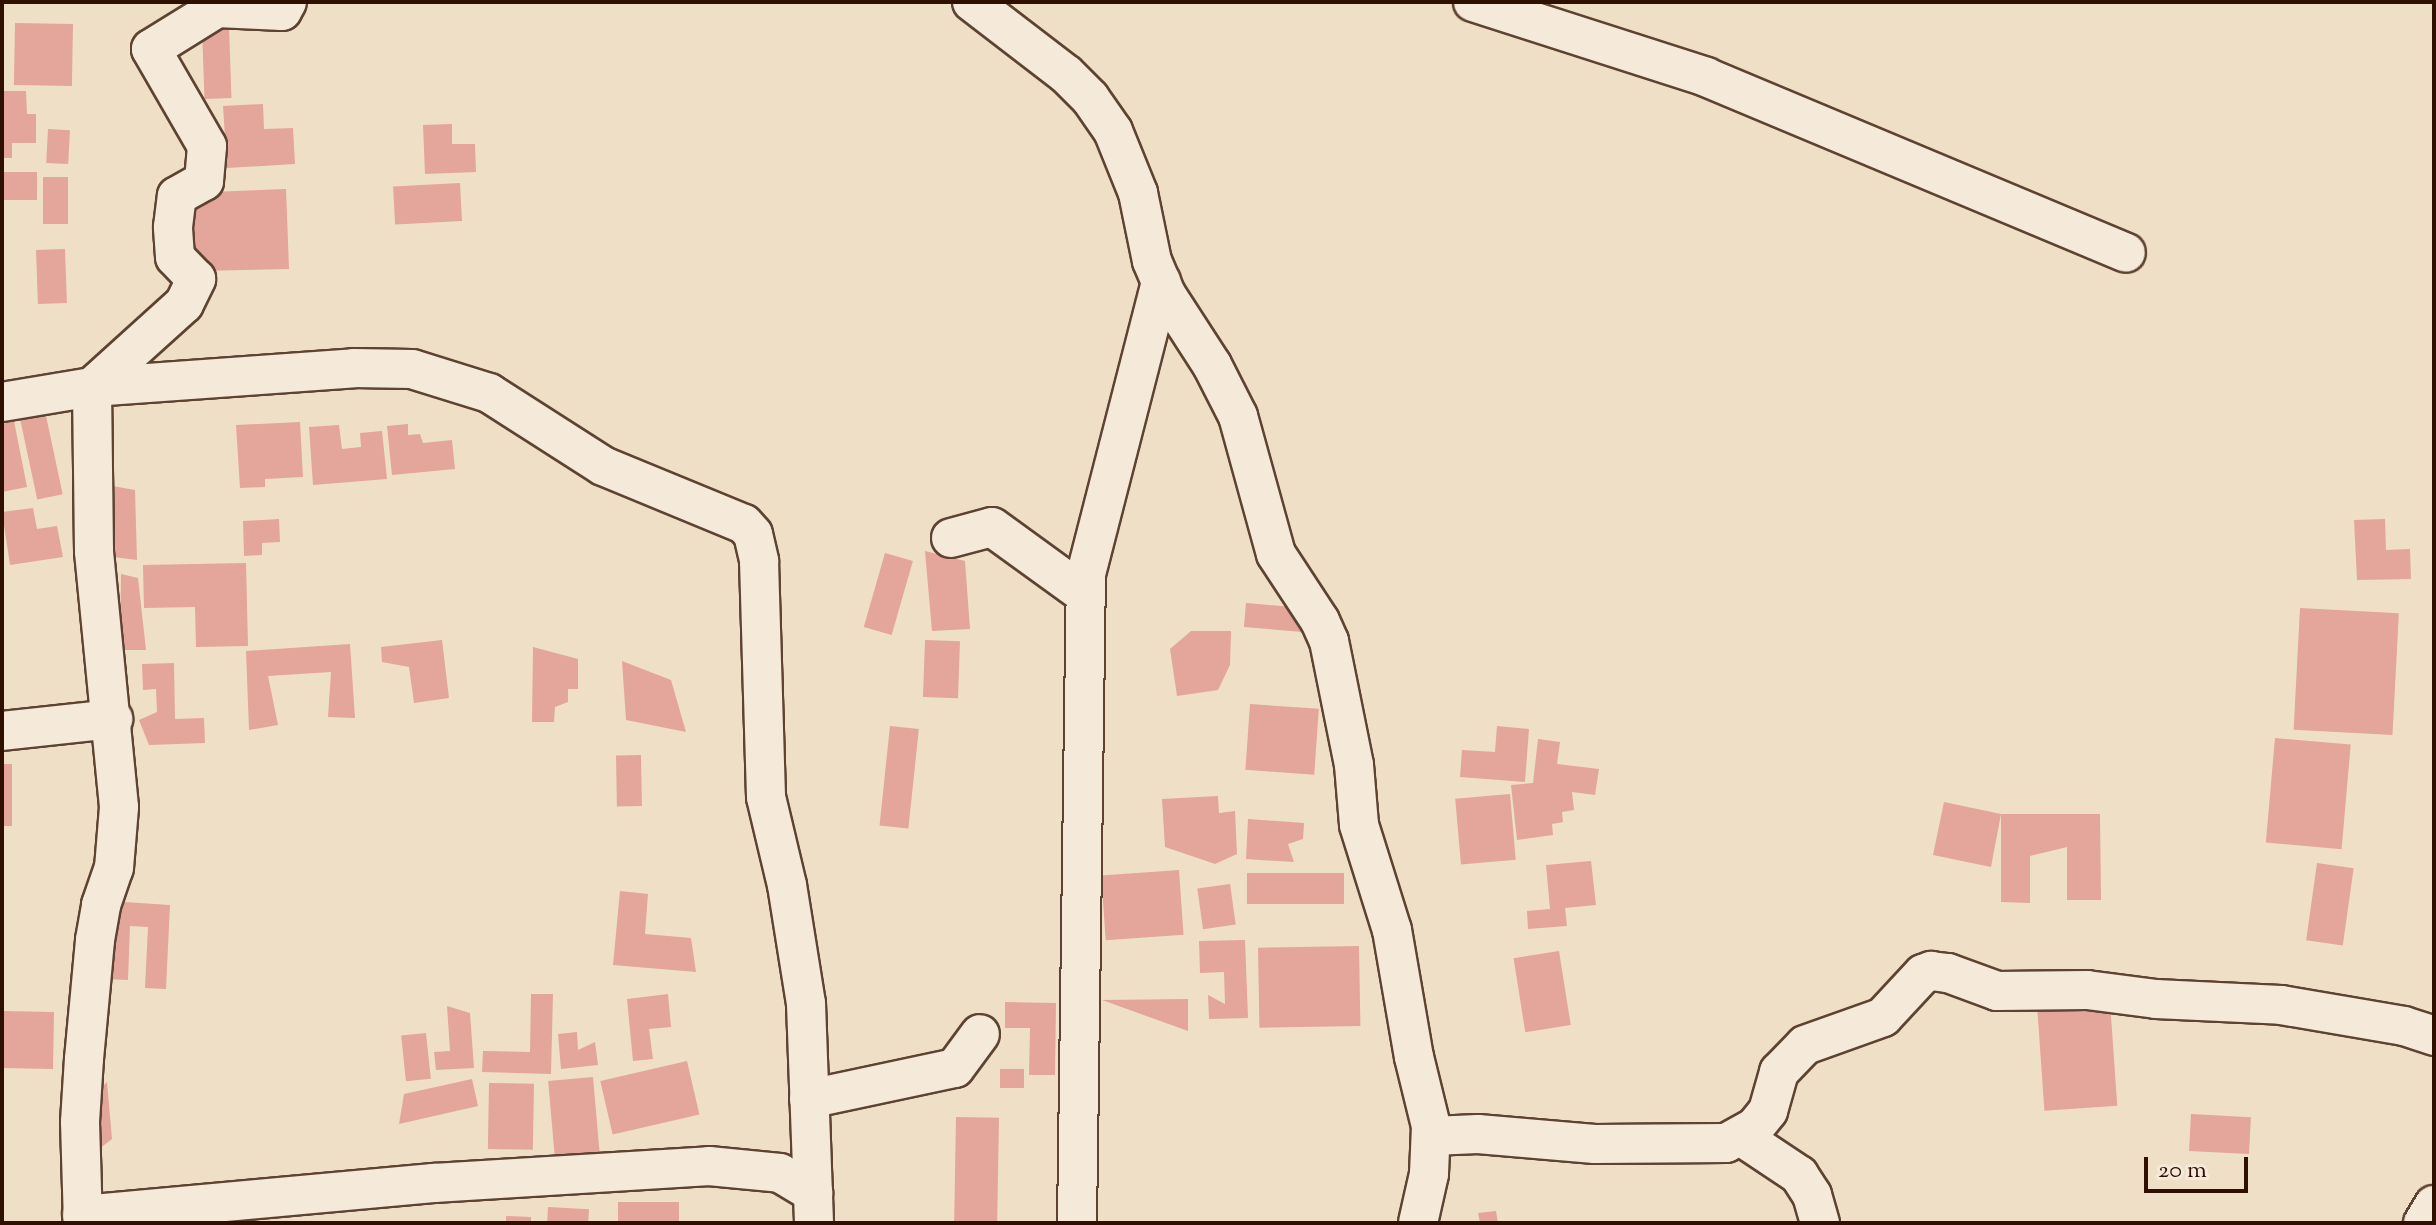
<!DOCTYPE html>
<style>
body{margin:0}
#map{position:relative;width:2436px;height:1225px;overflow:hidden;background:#efdfc6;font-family:"Sorts Mill Goudy",serif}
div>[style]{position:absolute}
.building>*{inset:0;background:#e4a59b;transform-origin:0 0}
.roads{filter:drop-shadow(2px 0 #5e4332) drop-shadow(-2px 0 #5e4332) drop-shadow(0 2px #5e4332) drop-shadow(0 -2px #5e4332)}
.minor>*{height:38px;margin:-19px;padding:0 19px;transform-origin:19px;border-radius:19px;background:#f5eada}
span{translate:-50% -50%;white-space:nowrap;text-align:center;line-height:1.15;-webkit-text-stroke:6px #f5eada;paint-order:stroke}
.frame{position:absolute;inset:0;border:4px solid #2e0f00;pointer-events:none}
.scale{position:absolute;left:2144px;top:1157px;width:104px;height:36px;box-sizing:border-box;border:4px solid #2e0f00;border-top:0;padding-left:10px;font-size:24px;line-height:28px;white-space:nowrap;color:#2e0f00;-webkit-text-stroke:6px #f5eada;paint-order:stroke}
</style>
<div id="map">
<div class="building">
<i style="left:15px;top:23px;width:58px;height:62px;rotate:1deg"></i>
<i style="left:229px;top:27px;width:71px;height:27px;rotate:88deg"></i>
<i style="clip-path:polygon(2px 91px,26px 91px,27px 114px,36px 114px,36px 143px,12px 143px,12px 158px,2px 158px)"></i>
<i style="clip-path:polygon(263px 104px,264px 129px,293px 128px,295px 164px,227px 168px,223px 106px)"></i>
<i style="clip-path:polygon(452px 124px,452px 144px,475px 144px,476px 172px,425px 174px,423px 125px)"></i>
<i style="left:48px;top:129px;width:22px;height:34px;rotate:3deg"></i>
<i style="left:2px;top:172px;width:35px;height:28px"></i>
<i style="left:43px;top:177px;width:25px;height:47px"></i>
<i style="left:460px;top:183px;width:38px;height:67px;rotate:87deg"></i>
<i style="clip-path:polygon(286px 189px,289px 269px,201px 271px,185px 262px,191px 200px,209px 192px)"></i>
<i style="left:65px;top:249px;width:54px;height:29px;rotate:88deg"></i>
<i style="left:45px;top:411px;width:85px;height:26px;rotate:78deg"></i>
<i style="clip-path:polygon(14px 421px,27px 487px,2px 492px,2px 424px)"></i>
<i style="clip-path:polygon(300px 422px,303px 477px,265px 479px,265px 487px,240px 488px,236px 425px)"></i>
<i style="clip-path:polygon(408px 424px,408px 435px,420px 434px,423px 443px,452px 440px,455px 469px,392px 475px,387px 426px)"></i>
<i style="clip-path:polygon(339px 425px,342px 449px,361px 447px,360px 433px,382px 431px,387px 479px,313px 485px,309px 427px)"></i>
<i style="clip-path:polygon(107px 485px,135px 490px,137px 560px,113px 557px)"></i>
<i style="clip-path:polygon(33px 508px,37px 529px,57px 526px,63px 557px,10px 565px,2px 512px)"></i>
<i style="clip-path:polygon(279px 519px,280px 542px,262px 543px,262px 555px,244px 556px,243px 521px)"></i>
<i style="clip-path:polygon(2385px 519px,2386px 550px,2410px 549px,2411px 579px,2357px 580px,2354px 520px)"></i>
<i style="clip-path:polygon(925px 551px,965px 561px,970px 629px,932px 631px)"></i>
<i style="left:885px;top:553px;width:29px;height:77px;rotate:16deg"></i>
<i style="clip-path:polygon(246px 563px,248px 646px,196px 647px,195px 607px,144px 608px,143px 565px)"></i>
<i style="clip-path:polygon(121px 574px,138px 578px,146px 650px,120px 650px)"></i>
<i style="left:1246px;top:603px;width:58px;height:24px;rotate:5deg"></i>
<i style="left:2300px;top:608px;width:99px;height:122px;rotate:3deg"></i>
<i style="clip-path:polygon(1191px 631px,1231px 631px,1230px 665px,1218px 690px,1177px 696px,1170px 649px)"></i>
<i style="clip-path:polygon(442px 640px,449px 698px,414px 703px,409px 667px,382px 662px,381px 647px)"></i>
<i style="left:925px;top:640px;width:35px;height:57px;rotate:2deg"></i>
<i style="clip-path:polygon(350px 644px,355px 718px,328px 717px,331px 672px,268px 676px,278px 725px,249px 730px,246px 651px)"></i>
<i style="clip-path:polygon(533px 647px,578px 659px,578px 689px,568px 689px,568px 702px,555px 707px,554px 722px,532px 722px)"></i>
<i style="clip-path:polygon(622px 661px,671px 680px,686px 732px,626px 720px)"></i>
<i style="clip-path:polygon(174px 663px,175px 719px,204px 718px,205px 743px,149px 745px,139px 720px,157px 712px,156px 689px,143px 690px,142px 664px)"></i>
<i style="left:1250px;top:704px;width:69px;height:66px;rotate:4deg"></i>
<i style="left:890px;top:726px;width:29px;height:100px;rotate:6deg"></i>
<i style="clip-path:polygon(1497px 726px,1529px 729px,1525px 782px,1460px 777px,1462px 750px,1495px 752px)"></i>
<i style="left:2275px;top:738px;width:76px;height:105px;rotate:5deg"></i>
<i style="clip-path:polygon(1538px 739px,1560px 742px,1557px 764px,1599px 769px,1595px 795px,1572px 792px,1574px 810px,1562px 812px,1563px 822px,1552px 824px,1553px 835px,1517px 840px,1511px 785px,1533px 783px)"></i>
<i style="left:641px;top:755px;width:51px;height:25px;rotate:89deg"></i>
<i style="left:12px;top:764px;width:62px;height:11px;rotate:90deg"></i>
<i style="left:1510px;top:794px;width:66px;height:55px;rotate:85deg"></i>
<i style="clip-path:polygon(1218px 796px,1219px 813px,1235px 811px,1237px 854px,1215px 864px,1165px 847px,1162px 799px)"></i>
<i style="clip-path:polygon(1944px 802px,2001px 814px,2100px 814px,2101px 900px,2067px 900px,2067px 847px,2030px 856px,2030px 903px,2001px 902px,2001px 814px,1991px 867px,1933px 855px)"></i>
<i style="clip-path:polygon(1248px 819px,1304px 823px,1303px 839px,1288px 844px,1294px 862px,1246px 859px)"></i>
<i style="clip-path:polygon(1591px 861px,1596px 905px,1565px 908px,1567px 926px,1528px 929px,1527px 911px,1550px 909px,1546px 865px)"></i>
<i style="left:2317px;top:863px;width:37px;height:78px;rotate:8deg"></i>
<i style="left:1179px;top:870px;width:65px;height:78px;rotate:86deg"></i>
<i style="left:1247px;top:873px;width:97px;height:31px"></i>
<i style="left:1230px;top:884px;width:41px;height:33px;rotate:82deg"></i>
<i style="clip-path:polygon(620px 891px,648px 894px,645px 934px,691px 938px,696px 972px,613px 965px)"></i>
<i style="clip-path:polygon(109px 901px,170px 905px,166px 989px,145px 988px,148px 927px,130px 926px,128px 980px,105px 979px)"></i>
<i style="clip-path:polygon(1245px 940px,1248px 1018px,1209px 1019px,1208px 995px,1225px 1004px,1224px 972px,1200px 973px,1199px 941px)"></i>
<i style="left:1359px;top:946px;width:80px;height:101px;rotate:89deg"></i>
<i style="left:1559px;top:951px;width:75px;height:46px;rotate:81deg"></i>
<i style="clip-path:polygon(531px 994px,553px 994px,551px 1074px,482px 1072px,483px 1051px,530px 1052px)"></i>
<i style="clip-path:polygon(668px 994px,671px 1027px,649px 1029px,653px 1059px,633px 1061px,627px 999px)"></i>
<i style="clip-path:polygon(1188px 999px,1188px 1031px,1102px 1000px)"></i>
<i style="clip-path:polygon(1005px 1002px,1056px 1003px,1055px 1075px,1029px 1075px,1030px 1028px,1005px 1028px)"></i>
<i style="left:2110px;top:1002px;width:104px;height:73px;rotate:86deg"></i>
<i style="clip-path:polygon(447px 1006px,470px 1013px,474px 1068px,436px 1070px,434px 1052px,450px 1051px)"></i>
<i style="left:2px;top:1011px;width:52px;height:57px;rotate:1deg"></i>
<i style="clip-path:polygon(577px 1032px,578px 1050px,595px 1042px,598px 1065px,561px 1069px,558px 1034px)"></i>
<i style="left:426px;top:1033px;width:46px;height:25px;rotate:84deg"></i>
<i style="left:687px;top:1061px;width:55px;height:89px;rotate:77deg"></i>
<i style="left:1000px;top:1069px;width:24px;height:19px"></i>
<i style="left:593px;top:1077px;width:77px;height:45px;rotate:85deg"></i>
<i style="clip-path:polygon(472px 1079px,478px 1106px,399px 1124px,404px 1094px)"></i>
<i style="clip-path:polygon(107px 1082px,112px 1139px,91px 1155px,91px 1099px)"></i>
<i style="left:489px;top:1083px;width:45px;height:66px;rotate:1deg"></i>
<i style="left:2191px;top:1114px;width:60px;height:37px;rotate:3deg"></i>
<i style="left:956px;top:1117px;width:43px;height:106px;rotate:1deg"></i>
<i style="left:618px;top:1202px;width:61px;height:22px"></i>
<i style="left:548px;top:1207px;width:41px;height:16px;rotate:3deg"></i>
<i style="clip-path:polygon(1496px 1211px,1498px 1223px,1480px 1223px,1478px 1213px)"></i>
<i style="clip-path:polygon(506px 1216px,531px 1217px,531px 1223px,506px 1223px)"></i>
</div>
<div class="roads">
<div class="minor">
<i style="left:972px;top:2px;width:118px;rotate:37.5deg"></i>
<i style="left:1066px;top:74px;width:34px;rotate:45deg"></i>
<i style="left:1090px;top:98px;width:40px;rotate:55.1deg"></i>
<i style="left:1113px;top:131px;width:67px;rotate:68deg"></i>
<i style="left:1138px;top:193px;width:69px;rotate:78.4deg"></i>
<i style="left:1152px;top:261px;width:36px;rotate:67deg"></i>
<i style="left:1166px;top:294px;width:85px;rotate:57.1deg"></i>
<i style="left:1212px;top:365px;width:57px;rotate:63deg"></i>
<i style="left:1238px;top:416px;width:143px;rotate:74.6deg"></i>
<i style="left:1276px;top:554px;width:80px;rotate:56.7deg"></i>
<i style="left:1320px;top:621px;width:22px;rotate:66deg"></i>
<i style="left:1329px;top:641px;width:126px;rotate:78.6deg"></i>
<i style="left:1354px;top:765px;width:60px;rotate:85.2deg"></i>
<i style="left:1359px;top:825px;width:110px;rotate:72.6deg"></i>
<i style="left:1392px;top:930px;width:129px;rotate:80.2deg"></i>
<i style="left:1414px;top:1057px;width:71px;rotate:76.2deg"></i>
<i style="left:1431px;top:1126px;width:48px;rotate:92.4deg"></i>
<i style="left:1429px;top:1174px;width:50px;rotate:102.7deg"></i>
<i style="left:1473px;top:2px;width:245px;rotate:17.8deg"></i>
<i style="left:1706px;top:77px;width:455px;rotate:22.7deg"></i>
<i style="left:2px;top:402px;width:91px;rotate:-9.5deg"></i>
<i style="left:92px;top:387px;width:263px;rotate:-4.1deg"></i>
<i style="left:354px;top:368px;width:58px;rotate:1deg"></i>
<i style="left:412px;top:369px;width:81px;rotate:17.3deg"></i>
<i style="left:489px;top:393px;width:135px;rotate:32.6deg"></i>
<i style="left:603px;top:466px;width:152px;rotate:22.4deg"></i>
<i style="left:744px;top:524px;width:13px;rotate:48deg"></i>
<i style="left:753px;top:534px;width:28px;rotate:77deg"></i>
<i style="left:759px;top:561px;width:236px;rotate:88.3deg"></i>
<i style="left:766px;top:797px;width:90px;rotate:76.6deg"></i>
<i style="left:787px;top:885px;width:121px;rotate:80.9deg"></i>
<i style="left:806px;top:1004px;width:219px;rotate:87.9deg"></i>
<i style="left:951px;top:538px;width:42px;rotate:-15deg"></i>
<i style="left:992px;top:527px;width:116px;rotate:35.9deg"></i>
<i style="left:2px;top:731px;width:112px;rotate:-6.2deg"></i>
<i style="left:809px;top:1099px;width:149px;rotate:-12deg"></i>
<i style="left:955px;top:1068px;width:42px;rotate:-53.7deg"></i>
<i style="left:1432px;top:1136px;width:46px;rotate:-2.5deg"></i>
<i style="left:1478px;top:1134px;width:117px;rotate:4.9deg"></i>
<i style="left:1595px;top:1144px;width:131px;rotate:-0.4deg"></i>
<i style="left:1726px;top:1143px;width:33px;rotate:-29deg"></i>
<i style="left:1755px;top:1127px;width:21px;rotate:-51deg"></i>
<i style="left:1768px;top:1111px;width:41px;rotate:-74.2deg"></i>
<i style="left:1779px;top:1072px;width:37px;rotate:-46deg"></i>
<i style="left:1805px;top:1045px;width:83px;rotate:-19.7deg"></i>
<i style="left:1883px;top:1017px;width:59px;rotate:-47.1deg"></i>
<i style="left:1923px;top:974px;width:9px;rotate:-21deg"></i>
<i style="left:1931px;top:971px;width:17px;rotate:7deg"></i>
<i style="left:1948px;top:973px;width:52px;rotate:20.2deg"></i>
<i style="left:1997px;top:991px;width:90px;rotate:-0.6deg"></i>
<i style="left:2087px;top:990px;width:70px;rotate:7.4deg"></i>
<i style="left:2156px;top:999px;width:125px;rotate:2.7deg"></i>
<i style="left:2281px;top:1005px;width:125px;rotate:9.7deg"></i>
<i style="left:2404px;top:1026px;width:32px;rotate:18deg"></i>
<i style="left:1742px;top:1137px;width:69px;rotate:33.7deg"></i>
<i style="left:1799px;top:1175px;width:24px;rotate:57deg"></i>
<i style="left:1812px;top:1195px;width:29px;rotate:74deg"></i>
<i style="left:82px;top:1215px;width:353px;rotate:-5.2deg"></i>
<i style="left:434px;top:1183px;width:276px;rotate:-3.5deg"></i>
<i style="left:709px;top:1166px;width:71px;rotate:5.6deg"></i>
<i style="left:780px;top:1173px;width:39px;rotate:31deg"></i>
<i style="left:83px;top:1223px;width:101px;rotate:-91.7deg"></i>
<i style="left:80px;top:1122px;width:63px;rotate:-86.4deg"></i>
<i style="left:84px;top:1059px;width:120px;rotate:-84.7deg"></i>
<i style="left:95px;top:940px;width:36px;rotate:-80deg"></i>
<i style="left:101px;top:905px;width:39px;rotate:-71deg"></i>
<i style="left:114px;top:868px;width:61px;rotate:-85.3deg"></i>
<i style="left:119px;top:807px;width:257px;rotate:-95.6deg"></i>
<i style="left:94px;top:551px;width:164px;rotate:-90.7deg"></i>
<i style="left:92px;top:387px;width:124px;rotate:-42.1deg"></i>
<i style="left:184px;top:304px;width:28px;rotate:-64deg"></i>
<i style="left:196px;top:279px;width:30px;rotate:-134deg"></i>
<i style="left:175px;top:257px;width:30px;rotate:-94deg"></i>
<i style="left:173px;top:227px;width:31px;rotate:-83deg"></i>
<i style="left:177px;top:196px;width:31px;rotate:-29deg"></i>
<i style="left:204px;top:181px;width:35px;rotate:-85deg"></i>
<i style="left:207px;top:146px;width:112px;rotate:-120deg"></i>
<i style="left:151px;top:49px;width:78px;rotate:-31.8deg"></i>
<i style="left:217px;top:8px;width:65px;rotate:2.6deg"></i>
<i style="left:282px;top:11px;width:10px;rotate:-61deg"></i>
<i style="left:1077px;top:1223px;width:649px;rotate:-89.21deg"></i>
<i style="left:1086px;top:574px;width:302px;rotate:-75.6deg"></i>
<i style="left:2423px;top:1223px;width:21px;rotate:-59deg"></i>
</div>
</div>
<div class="frame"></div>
<div class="scale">20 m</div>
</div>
